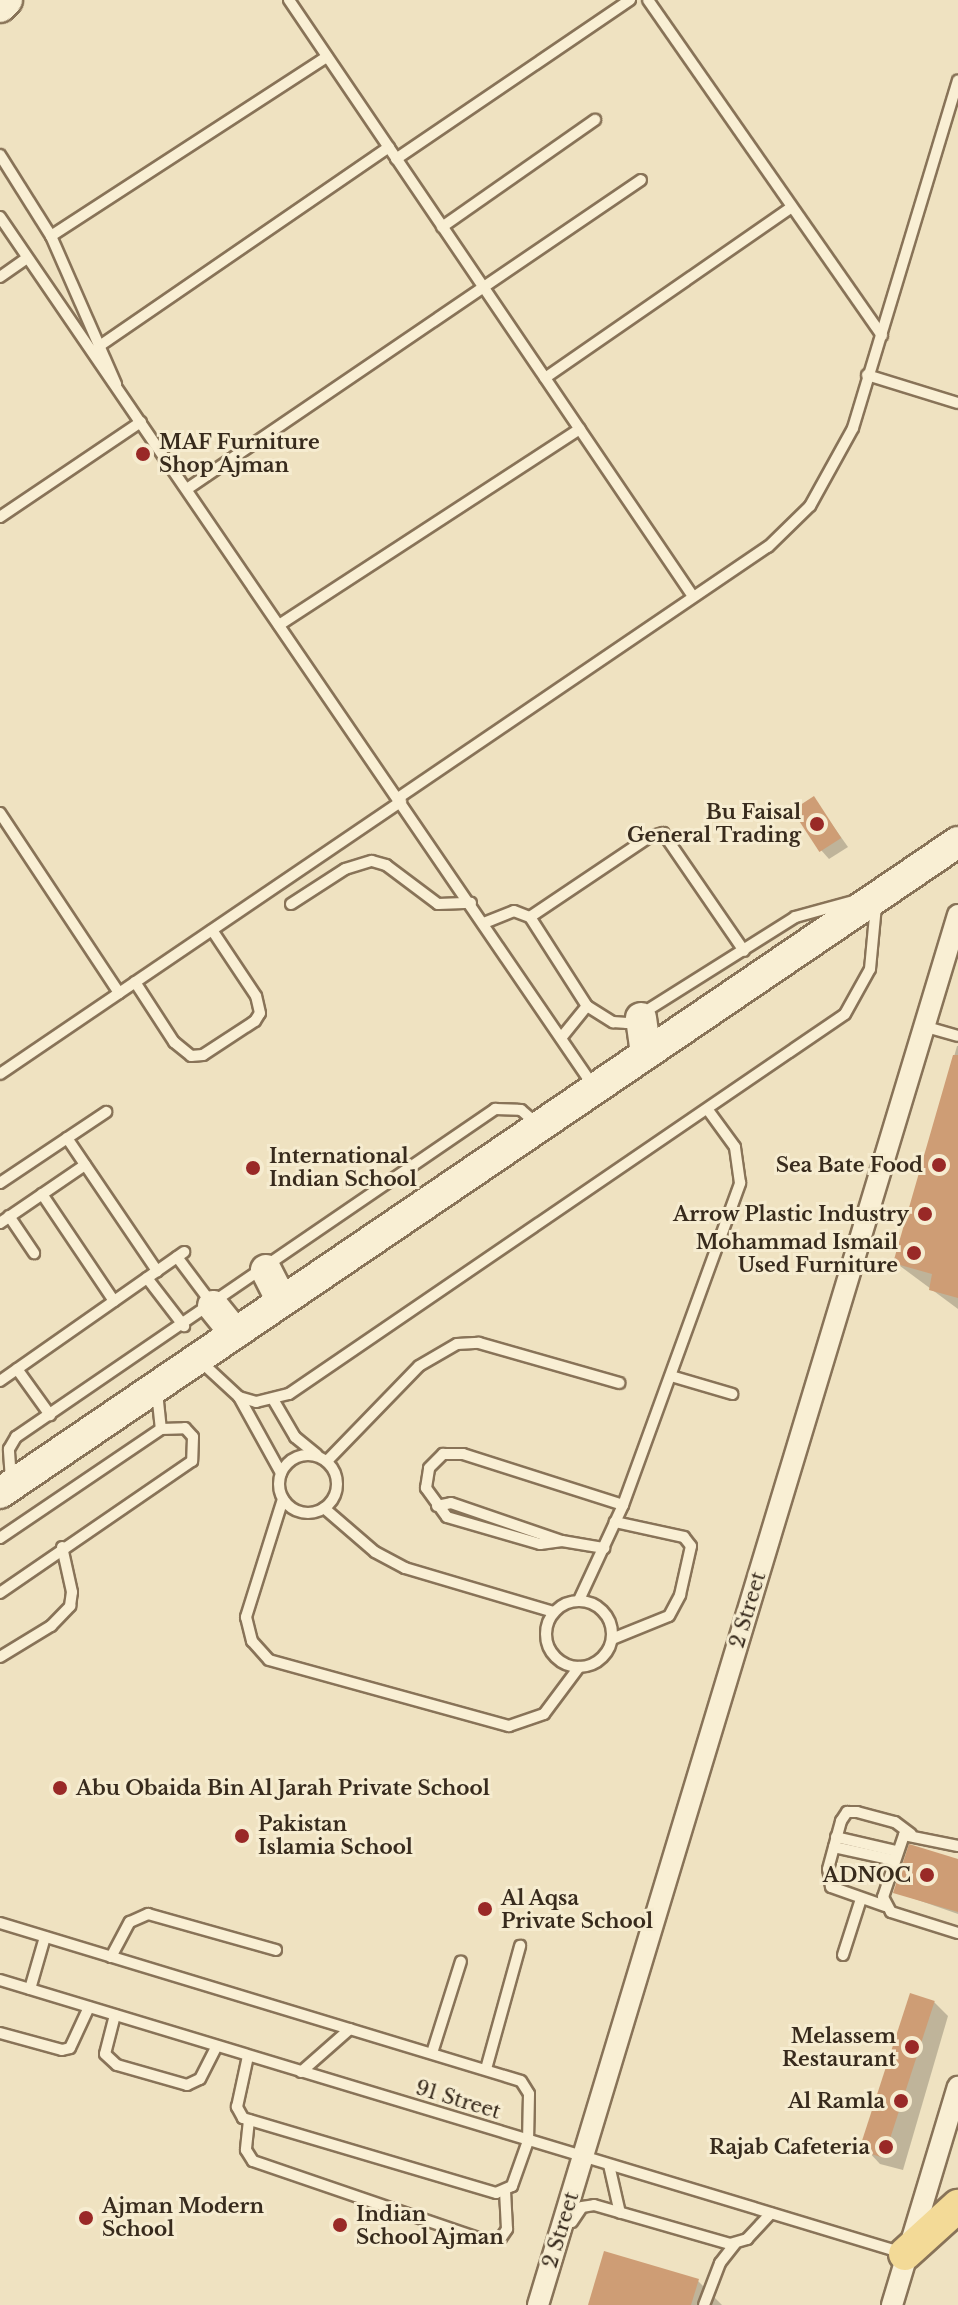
<!DOCTYPE html>
<style>
body{margin:0}
#map{position:relative;width:958px;height:2305px;overflow:hidden;background:#efe2c1;font-family:"Libre Baskerville",serif}
div>[style]{position:absolute}
.shadow>*{inset:0;background:#0003}
.building>*{inset:0;background:#ce9d75;transform-origin:0 0}
.roads{filter:drop-shadow(2px 0 #887358) drop-shadow(-2px 0 #887358) drop-shadow(0 2px #887358) drop-shadow(0 -2px #887358)}
.lane>*{height:10px;margin:-5px;padding:0 5px;transform-origin:5px;border-radius:5px;background:#f9efd4}
.lane>.ring{margin:-5px;padding:0;box-sizing:content-box;background:none;border:10px solid #f9efd4;border-radius:50%}
.street>*{height:20px;margin:-10px;padding:0 10px;transform-origin:10px;border-radius:10px;background:#f9efd4}
.secondary>*{height:30px;margin:-15px;padding:0 15px;transform-origin:15px;border-radius:15px;background:#f9efd4}
.primary>*{height:32px;margin:-16px;padding:0 16px;transform-origin:16px;border-radius:16px;background:#f3da97}
.dots>*{width:22px;height:22px;translate:-50% -50%;box-sizing:border-box;border:4px solid #f6ecd0;border-radius:50%}
span{translate:-50% -50%;white-space:nowrap;text-align:center;line-height:1.15;-webkit-text-stroke:6px #f6ecd0;paint-order:stroke}
.poi-label{font-size:20px;color:#382b1d;font-weight:700}
.left{translate:0 -50%;text-align:left}
.right{translate:-100% -50%;text-align:right}
.street-label{font-size:20px;color:#382b1d}
</style>
<div id="map">
<div class="shadow">
<i style="clip-path:polygon(814px 799px,848px 847px,829px 859px,821px 850px)"></i>
<i style="clip-path:polygon(957px 1046px,958px 1046px,958px 1309px,896px 1263px)"></i>
<i style="clip-path:polygon(958px 1861px,958px 1914px,895px 1892px)"></i>
<i style="clip-path:polygon(934px 2002px,948px 2016px,903px 2170px,880px 2164px,867px 2150px)"></i>
<i style="clip-path:polygon(698px 2281px,722px 2305px,590px 2305px)"></i>
</div>
<div class="building">
<i style="left:814px;top:796px;width:50px;height:26px;rotate:57deg"></i>
<i style="clip-path:polygon(953px 1055px,958px 1055px,958px 1298px,929px 1290px,932px 1274px,893px 1263px)"></i>
<i style="clip-path:polygon(909px 1844px,958px 1859px,958px 1912px,893px 1893px)"></i>
<i style="left:910px;top:1993px;width:26px;height:165px;rotate:18deg"></i>
<i style="clip-path:polygon(604px 2251px,699px 2279px,691px 2305px,588px 2305px)"></i>
</div>
<div class="roads">
<div class="lane">
<i style="left:289px;top:0;width:719px;rotate:55.89deg"></i>
<i style="left:648px;top:0;width:409px;rotate:55.1deg"></i>
<i style="left:0;top:155px;width:96px;rotate:57.8deg"></i>
<i style="left:51px;top:236px;width:162px;rotate:66.3deg"></i>
<i style="left:396px;top:159px;width:283px;rotate:-34.2deg"></i>
<i style="left:0;top:217px;width:1053px;rotate:55.68deg"></i>
<i style="left:442px;top:227px;width:187px;rotate:-35deg"></i>
<i style="left:51px;top:236px;width:329px;rotate:-33deg"></i>
<i style="left:0;top:277px;width:32px;rotate:-35deg"></i>
<i style="left:98px;top:347px;width:353px;rotate:-34.5deg"></i>
<i style="left:867px;top:375px;width:95px;rotate:17.1deg"></i>
<i style="left:545px;top:378px;width:300px;rotate:-34.7deg"></i>
<i style="left:187px;top:489px;width:549px;rotate:-34.24deg"></i>
<i style="left:0;top:517px;width:170px;rotate:-34deg"></i>
<i style="left:279px;top:625px;width:359px;rotate:-33.1deg"></i>
<i style="left:398px;top:798px;width:447px;rotate:-34.2deg"></i>
<i style="left:768px;top:547px;width:59px;rotate:-44.3deg"></i>
<i style="left:810px;top:506px;width:89px;rotate:-61.1deg"></i>
<i style="left:853px;top:428px;width:363px;rotate:-73.2deg"></i>
<i style="left:0;top:813px;width:216px;rotate:56.5deg"></i>
<i style="left:291px;top:904px;width:64px;rotate:-32.9deg"></i>
<i style="left:345px;top:869px;width:28px;rotate:-17deg"></i>
<i style="left:372px;top:861px;width:15px;rotate:16deg"></i>
<i style="left:386px;top:865px;width:65px;rotate:36.9deg"></i>
<i style="left:438px;top:904px;width:33px;rotate:-2deg"></i>
<i style="left:530px;top:917px;width:143px;rotate:-33.9deg"></i>
<i style="left:649px;top:837px;width:15px;rotate:-16deg"></i>
<i style="left:663px;top:833px;width:143px;rotate:55.5deg"></i>
<i style="left:484px;top:923px;width:32px;rotate:-22deg"></i>
<i style="left:514px;top:911px;width:17px;rotate:21deg"></i>
<i style="left:530px;top:917px;width:106px;rotate:57.4deg"></i>
<i style="left:587px;top:1006px;width:31px;rotate:32deg"></i>
<i style="left:613px;top:1022px;width:14px;rotate:4deg"></i>
<i style="left:627px;top:1023px;width:199px;rotate:-32.2deg"></i>
<i style="left:795px;top:917px;width:64px;rotate:-15.3deg"></i>
<i style="left:135px;top:982px;width:72px;rotate:57deg"></i>
<i style="left:174px;top:1042px;width:22px;rotate:39deg"></i>
<i style="left:191px;top:1056px;width:12px;rotate:-5deg"></i>
<i style="left:203px;top:1055px;width:62px;rotate:-33.2deg"></i>
<i style="left:255px;top:1021px;width:9px;rotate:-58deg"></i>
<i style="left:260px;top:1013px;width:17px;rotate:-103deg"></i>
<i style="left:256px;top:996px;width:79px;rotate:-123.7deg"></i>
<i style="left:923px;top:1026px;width:36px;rotate:16deg"></i>
<i style="left:561px;top:1038px;width:41px;rotate:-50.9deg"></i>
<i style="left:0;top:1074px;width:485px;rotate:-34.2deg"></i>
<i style="left:67px;top:1138px;width:161px;rotate:55.9deg"></i>
<i style="left:0;top:1183px;width:128px;rotate:-33.8deg"></i>
<i style="left:42px;top:1194px;width:129px;rotate:56.1deg"></i>
<i style="left:9px;top:1216px;width:45px;rotate:56deg"></i>
<i style="left:0;top:1223px;width:103px;rotate:-34.3deg"></i>
<i style="left:177px;top:1257px;width:59px;rotate:53.3deg"></i>
<i style="left:147px;top:1278px;width:61px;rotate:52.4deg"></i>
<i style="left:199px;top:1360px;width:54px;rotate:42.8deg"></i>
<i style="left:239px;top:1397px;width:18px;rotate:16deg"></i>
<i style="left:256px;top:1402px;width:34px;rotate:-14deg"></i>
<i style="left:289px;top:1394px;width:673px;rotate:-34.35deg"></i>
<i style="left:845px;top:1014px;width:51px;rotate:-60.9deg"></i>
<i style="left:870px;top:969px;width:63px;rotate:-84.6deg"></i>
<i style="left:17px;top:1369px;width:57px;rotate:54.3deg"></i>
<i style="left:671px;top:1376px;width:64px;rotate:16.4deg"></i>
<i style="left:0;top:1381px;width:225px;rotate:-35deg"></i>
<i style="left:157px;top:1392px;width:37px;rotate:84deg"></i>
<i style="left:239px;top:1397px;width:87px;rotate:61.1deg"></i>
<i style="left:274px;top:1401px;width:42px;rotate:59.7deg"></i>
<i style="left:295px;top:1437px;width:28px;rotate:39deg"></i>
<i class="ring" style="left:279px;top:1455px;width:48px;height:48px"></i>
<i style="left:327px;top:1461px;width:132px;rotate:-45.9deg"></i>
<i style="left:419px;top:1366px;width:44px;rotate:-30.1deg"></i>
<i style="left:457px;top:1344px;width:22px;rotate:-3deg"></i>
<i style="left:479px;top:1343px;width:146px;rotate:15.9deg"></i>
<i style="left:11px;top:1480px;width:31px;rotate:-94deg"></i>
<i style="left:9px;top:1449px;width:14px;rotate:-60deg"></i>
<i style="left:16px;top:1437px;width:581px;rotate:-34.4deg"></i>
<i style="left:495px;top:1109px;width:26px;rotate:2deg"></i>
<i style="left:521px;top:1110px;width:20px;rotate:41deg"></i>
<i style="left:283px;top:1499px;width:124px;rotate:107.4deg"></i>
<i style="left:246px;top:1617px;width:25px;rotate:76deg"></i>
<i style="left:252px;top:1641px;width:25px;rotate:48deg"></i>
<i style="left:269px;top:1660px;width:249px;rotate:15.4deg"></i>
<i style="left:509px;top:1726px;width:37px;rotate:-19deg"></i>
<i style="left:544px;top:1714px;width:59px;rotate:-53.3deg"></i>
<i style="left:437px;top:1506px;width:14px;rotate:-12deg"></i>
<i style="left:451px;top:1503px;width:117px;rotate:18.9deg"></i>
<i style="left:562px;top:1541px;width:43px;rotate:9.5deg"></i>
<i style="left:324px;top:1508px;width:67px;rotate:40.8deg"></i>
<i style="left:375px;top:1552px;width:34px;rotate:28deg"></i>
<i style="left:405px;top:1568px;width:155px;rotate:16.5deg"></i>
<i style="left:0;top:1538px;width:194px;rotate:-34.1deg"></i>
<i style="left:161px;top:1429px;width:24px;rotate:-2deg"></i>
<i style="left:185px;top:1428px;width:12px;rotate:48deg"></i>
<i style="left:193px;top:1437px;width:24px;rotate:92deg"></i>
<i style="left:192px;top:1461px;width:233px;rotate:145.5deg"></i>
<i style="left:562px;top:1541px;width:22px;rotate:172deg"></i>
<i style="left:540px;top:1544px;width:97px;rotate:-163.8deg"></i>
<i style="left:447px;top:1517px;width:36px;rotate:-126deg"></i>
<i style="left:426px;top:1488px;width:20px;rotate:-81deg"></i>
<i style="left:429px;top:1468px;width:20px;rotate:-45deg"></i>
<i style="left:443px;top:1454px;width:20px"></i>
<i style="left:463px;top:1454px;width:168px;rotate:17.7deg"></i>
<i style="left:579px;top:1600px;width:105px;rotate:-65.1deg"></i>
<i style="left:623px;top:1505px;width:343px;rotate:-70deg"></i>
<i style="left:740px;top:1183px;width:36px;rotate:-98deg"></i>
<i style="left:735px;top:1147px;width:46px;rotate:-126.1deg"></i>
<i class="ring" style="left:546px;top:1601px;width:56px;height:56px"></i>
<i style="left:612px;top:1639px;width:61px;rotate:-22deg"></i>
<i style="left:669px;top:1616px;width:24px;rotate:-62deg"></i>
<i style="left:680px;top:1595px;width:50px;rotate:-77.3deg"></i>
<i style="left:691px;top:1546px;width:11px;rotate:-128deg"></i>
<i style="left:684px;top:1537px;width:71px;rotate:-167.7deg"></i>
<i style="left:0;top:1657px;width:60px;rotate:-31.3deg"></i>
<i style="left:51px;top:1626px;width:28px;rotate:-46deg"></i>
<i style="left:70px;top:1606px;width:14px;rotate:-82deg"></i>
<i style="left:72px;top:1592px;width:46px;rotate:-102.5deg"></i>
<i style="left:836px;top:1837px;width:62px;rotate:13.1deg"></i>
<i style="left:958px;top:1846px;width:55px;rotate:-168.5deg"></i>
<i style="left:904px;top:1835px;width:65px;rotate:108.7deg"></i>
<i style="left:883px;top:1897px;width:17px;rotate:62deg"></i>
<i style="left:891px;top:1912px;width:70px;rotate:17.4deg"></i>
<i style="left:834px;top:1847px;width:60px;rotate:12.4deg"></i>
<i style="left:885px;top:1906px;width:57px;rotate:-160.6deg"></i>
<i style="left:831px;top:1887px;width:18px;rotate:-99deg"></i>
<i style="left:828px;top:1869px;width:50px;rotate:-74.8deg"></i>
<i style="left:841px;top:1821px;width:11px;rotate:-56deg"></i>
<i style="left:847px;top:1812px;width:10px"></i>
<i style="left:857px;top:1812px;width:39px;rotate:15deg"></i>
<i style="left:895px;top:1822px;width:20px;rotate:37deg"></i>
<i style="left:0;top:1923px;width:544px;rotate:16.87deg"></i>
<i style="left:521px;top:2081px;width:15px;rotate:58deg"></i>
<i style="left:529px;top:2094px;width:47px;rotate:91.2deg"></i>
<i style="left:528px;top:2141px;width:48px;rotate:109.6deg"></i>
<i style="left:512px;top:2186px;width:17px;rotate:156deg"></i>
<i style="left:496px;top:2193px;width:264px;rotate:-163.5deg"></i>
<i style="left:243px;top:2118px;width:13px;rotate:-119deg"></i>
<i style="left:237px;top:2107px;width:52px;rotate:-77.8deg"></i>
<i style="left:843px;top:1955px;width:59px;rotate:-72.2deg"></i>
<i style="left:111px;top:1957px;width:40px;rotate:-62deg"></i>
<i style="left:130px;top:1922px;width:20px;rotate:-24deg"></i>
<i style="left:148px;top:1914px;width:133px;rotate:15.7deg"></i>
<i style="left:0;top:1980px;width:943px;rotate:16.82deg"></i>
<i style="left:30px;top:1989px;width:54px;rotate:-73.9deg"></i>
<i style="left:115px;top:2015px;width:40px;rotate:104.4deg"></i>
<i style="left:105px;top:2054px;width:16px;rotate:43deg"></i>
<i style="left:117px;top:2065px;width:73px;rotate:15.9deg"></i>
<i style="left:187px;top:2085px;width:14px;rotate:-25deg"></i>
<i style="left:200px;top:2079px;width:37px;rotate:-63deg"></i>
<i style="left:0;top:2033px;width:64px;rotate:15.3deg"></i>
<i style="left:62px;top:2050px;width:8px;rotate:-14deg"></i>
<i style="left:70px;top:2048px;width:45px;rotate:-65.1deg"></i>
<i style="left:432px;top:2053px;width:96px;rotate:-72.5deg"></i>
<i style="left:486px;top:2069px;width:128px;rotate:-74.5deg"></i>
<i style="left:301px;top:2072px;width:65px;rotate:-41.3deg"></i>
<i style="left:249px;top:2120px;width:30px;rotate:96deg"></i>
<i style="left:246px;top:2150px;width:13px;rotate:58deg"></i>
<i style="left:253px;top:2161px;width:241px;rotate:18.9deg"></i>
<i style="left:481px;top:2239px;width:20px;rotate:-3deg"></i>
<i style="left:501px;top:2238px;width:11px;rotate:-56deg"></i>
<i style="left:507px;top:2229px;width:37px;rotate:-93deg"></i>
<i style="left:609px;top:2165px;width:49px;rotate:77.1deg"></i>
<i style="left:572px;top:2222px;width:18px;rotate:-56deg"></i>
<i style="left:582px;top:2207px;width:12px;rotate:-9deg"></i>
<i style="left:594px;top:2205px;width:141px;rotate:16deg"></i>
<i style="left:730px;top:2244px;width:18px;rotate:-16deg"></i>
<i style="left:747px;top:2239px;width:35px;rotate:-47deg"></i>
<i style="left:704px;top:2305px;width:45px;rotate:-69.1deg"></i>
<i style="left:720px;top:2263px;width:24px;rotate:-52deg"></i>
</div>
<div class="street">
<i style="left:538px;top:2305px;width:1452px;rotate:-73.19deg"></i>
<i style="left:892px;top:2305px;width:228px;rotate:-73.2deg"></i>
</div>
<div class="secondary">
<i style="left:0;top:7px;width:10px;rotate:-45deg"></i>
<i style="left:641px;top:1018px;width:36px;rotate:82deg"></i>
<i style="left:266px;top:1270px;width:33px;rotate:63deg"></i>
<i style="left:213px;top:1306px;width:35px;rotate:51deg"></i>
<i style="left:0;top:1493px;width:1158px;rotate:-34.2deg"></i>
</div>
<div class="primary">
<i style="left:905px;top:2254px;width:72px;rotate:-42.2deg"></i>
</div>
</div>
<div class="dots">
<i style="left:143px;top:454px;background:#992927"></i>
<i style="left:817px;top:824px;background:#992927"></i>
<i style="left:939px;top:1165px;background:#992927"></i>
<i style="left:253px;top:1168px;background:#992927"></i>
<i style="left:925px;top:1214px;background:#992927"></i>
<i style="left:914px;top:1253px;background:#992927"></i>
<i style="left:60px;top:1788px;background:#992927"></i>
<i style="left:242px;top:1836px;background:#992927"></i>
<i style="left:927px;top:1875px;background:#992927"></i>
<i style="left:485px;top:1909px;background:#992927"></i>
<i style="left:912px;top:2047px;background:#992927"></i>
<i style="left:901px;top:2101px;background:#992927"></i>
<i style="left:886px;top:2147px;background:#992927"></i>
<i style="left:86px;top:2218px;background:#992927"></i>
<i style="left:340px;top:2225px;background:#992927"></i>
</div>
<div class="poi-label">
<span class="left" style="left:159px;top:454px">MAF Furniture<br>Shop Ajman</span>
<span class="right" style="left:801px;top:824px">Bu Faisal<br>General Trading</span>
<span class="left" style="left:269px;top:1168px">International<br>Indian School</span>
<span class="right" style="left:923px;top:1165px">Sea Bate Food</span>
<span class="right" style="left:909px;top:1214px">Arrow Plastic Industry</span>
<span class="right" style="left:898px;top:1254px">Mohammad Ismail<br>Used Furniture</span>
<span class="left" style="left:76px;top:1788px">Abu Obaida Bin Al Jarah Private School</span>
<span class="left" style="left:258px;top:1836px">Pakistan<br>Islamia School</span>
<span class="right" style="left:911px;top:1875px">ADNOC</span>
<span class="left" style="left:501px;top:1910px">Al Aqsa<br>Private School</span>
<span class="right" style="left:896px;top:2048px">Melassem<br>Restaurant</span>
<span class="right" style="left:885px;top:2101px">Al Ramla</span>
<span class="right" style="left:870px;top:2147px">Rajab Cafeteria</span>
<span class="left" style="left:102px;top:2218px">Ajman Modern<br>School</span>
<span class="left" style="left:356px;top:2226px">Indian<br>School Ajman</span>
</div>
<div class="street-label">
<span style="left:748px;top:1610px;rotate:-73deg">2 Street</span>
<span style="left:458px;top:2100px;rotate:17deg">91 Street</span>
<span style="left:561px;top:2230px;rotate:-73deg">2 Street</span>
</div>
</div>
